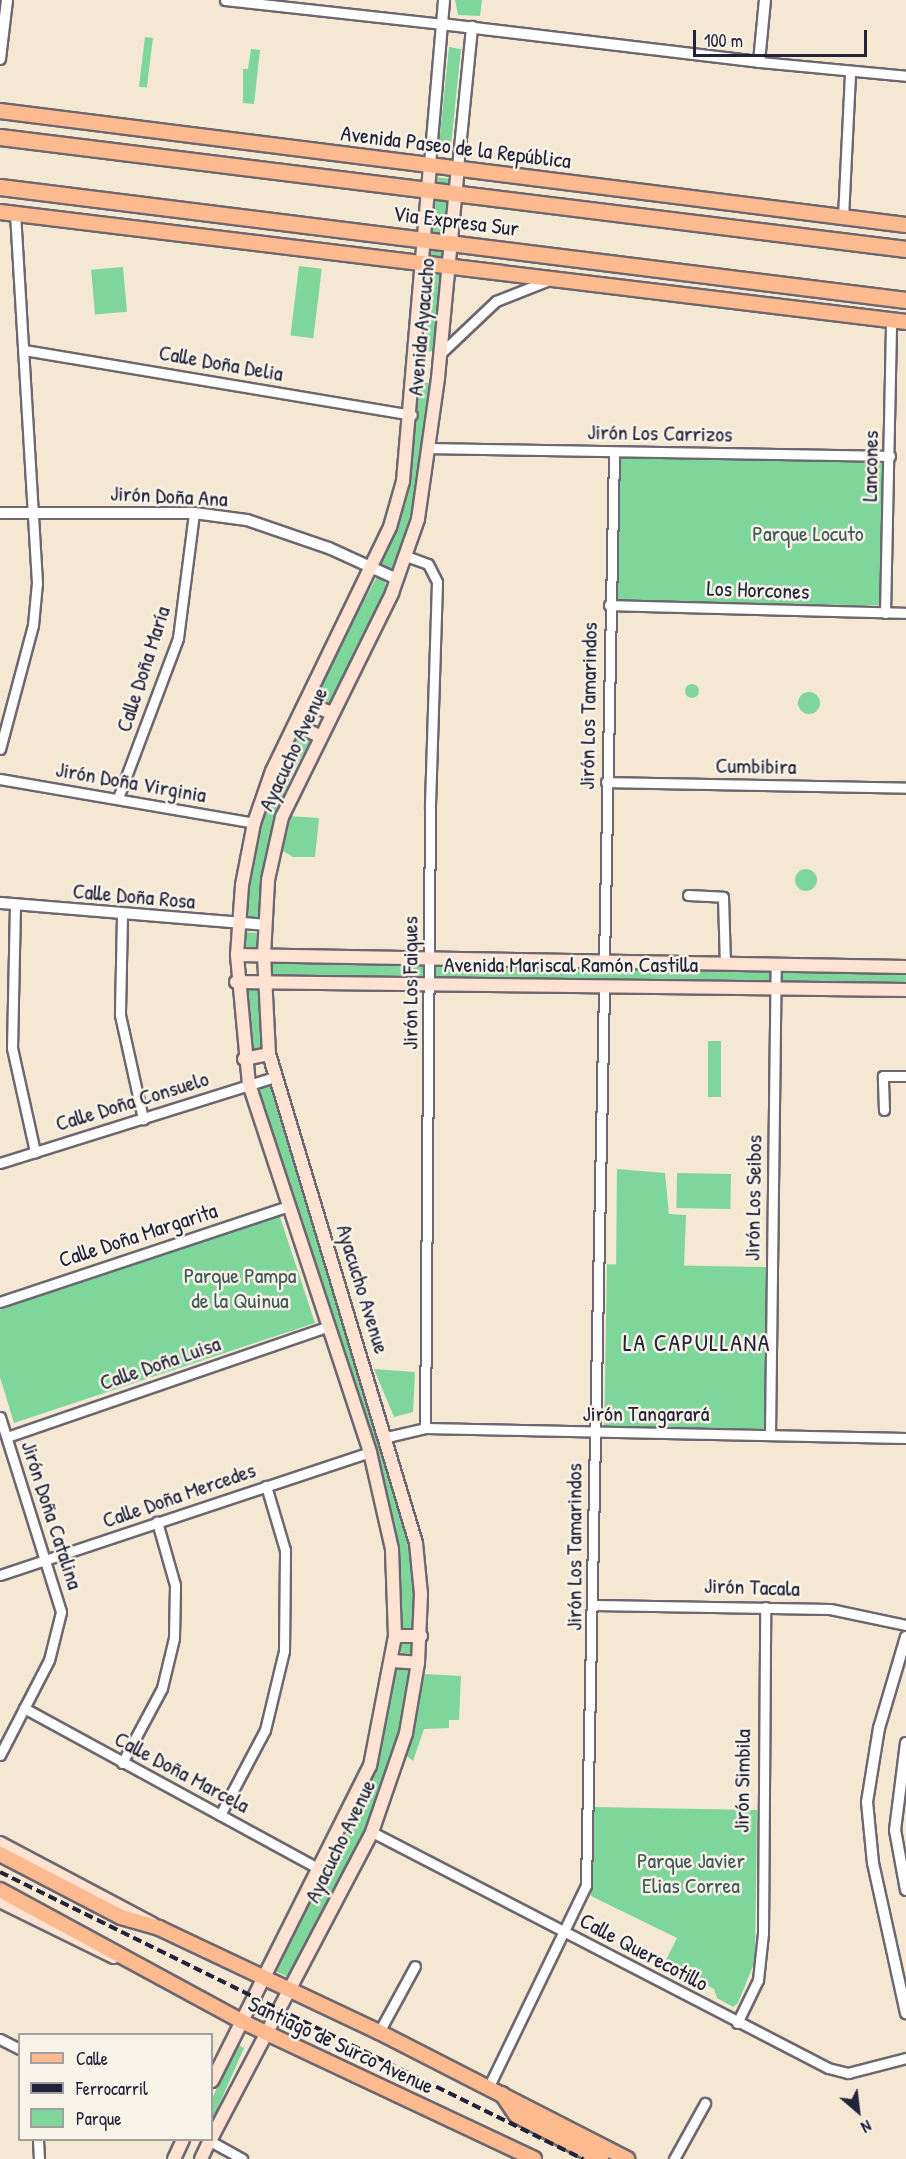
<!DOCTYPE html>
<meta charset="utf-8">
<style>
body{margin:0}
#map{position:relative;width:906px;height:2159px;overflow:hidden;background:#f5e8d3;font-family:"Patrick Hand",sans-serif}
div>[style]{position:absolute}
.green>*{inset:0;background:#7ed69b;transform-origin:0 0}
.round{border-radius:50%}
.roads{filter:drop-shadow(2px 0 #6c6770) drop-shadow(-2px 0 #6c6770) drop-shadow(0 2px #6c6770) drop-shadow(0 -2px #6c6770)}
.minor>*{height:9px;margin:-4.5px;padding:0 4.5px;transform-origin:4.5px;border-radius:4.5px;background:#fff}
.tertiary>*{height:10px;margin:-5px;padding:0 5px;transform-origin:5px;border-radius:5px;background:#fff}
.secondary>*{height:12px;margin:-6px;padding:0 6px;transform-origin:6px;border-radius:6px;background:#fee3d2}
.primary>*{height:14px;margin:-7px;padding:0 7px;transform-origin:7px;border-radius:7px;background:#fcba8e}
.trunk>*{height:15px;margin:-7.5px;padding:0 7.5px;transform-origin:7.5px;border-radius:7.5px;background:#fcba8e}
.rail>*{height:4px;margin-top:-2px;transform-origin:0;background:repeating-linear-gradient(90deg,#22223b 0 9px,transparent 0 13.5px)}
span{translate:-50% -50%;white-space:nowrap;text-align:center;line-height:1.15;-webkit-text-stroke:5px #f7f3e8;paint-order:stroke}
.street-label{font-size:22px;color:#22223b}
.park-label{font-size:22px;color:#3e5858}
.neighbourhood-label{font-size:24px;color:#22223b;letter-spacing:1.5px}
.legend{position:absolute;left:18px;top:2033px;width:195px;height:108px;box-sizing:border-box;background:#f7f3e8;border:2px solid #a29fa3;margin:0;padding:8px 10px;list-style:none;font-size:18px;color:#22223b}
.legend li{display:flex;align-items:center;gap:12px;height:30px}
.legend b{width:30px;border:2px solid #a29fa3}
.north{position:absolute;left:828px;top:2081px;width:60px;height:60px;-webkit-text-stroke:4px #f7f3e8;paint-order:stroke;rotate:152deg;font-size:16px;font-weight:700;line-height:24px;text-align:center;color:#22223b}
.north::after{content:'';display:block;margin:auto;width:21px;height:27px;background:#22223b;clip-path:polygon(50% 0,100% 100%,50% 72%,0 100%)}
.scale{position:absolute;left:693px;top:30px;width:174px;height:27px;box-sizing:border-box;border:3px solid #22223b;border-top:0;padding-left:8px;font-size:18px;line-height:21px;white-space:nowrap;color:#22223b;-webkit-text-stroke:4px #f7f3e8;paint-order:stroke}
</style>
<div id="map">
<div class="green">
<i style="clip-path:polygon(455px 0,482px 0,480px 16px,458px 15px)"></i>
<i style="left:145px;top:37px;width:8px;height:50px;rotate:7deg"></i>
<i style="clip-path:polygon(449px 47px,461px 49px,450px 155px,450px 142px,442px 141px,438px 154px)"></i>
<i style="clip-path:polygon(251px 49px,260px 50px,254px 104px,243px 103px,243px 69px,248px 69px)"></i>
<i style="clip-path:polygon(434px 177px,452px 179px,435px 351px,425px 352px)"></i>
<i style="left:299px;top:266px;width:23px;height:70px;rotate:7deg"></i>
<i style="left:123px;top:267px;width:45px;height:32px;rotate:85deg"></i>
<i style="clip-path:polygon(418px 382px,432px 383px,419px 485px,391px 578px,387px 567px,377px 567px,410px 451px)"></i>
<i style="left:618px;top:456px;width:266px;height:145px;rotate:1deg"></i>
<i style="clip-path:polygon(379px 573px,385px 577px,386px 594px,332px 709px,310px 700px)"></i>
<i class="round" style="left:685px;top:684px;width:14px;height:14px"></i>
<i class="round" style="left:798px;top:692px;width:22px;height:22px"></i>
<i style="clip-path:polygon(295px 729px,313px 737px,292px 772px,278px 811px,261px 919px,243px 918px,258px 824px)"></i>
<i style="clip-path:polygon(288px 816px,319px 818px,315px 857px,293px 857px,281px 850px)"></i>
<i class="round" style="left:795px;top:869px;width:22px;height:22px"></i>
<i style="left:244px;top:932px;width:14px;height:16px;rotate:4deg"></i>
<i style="left:267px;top:959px;width:160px;height:21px"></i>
<i style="clip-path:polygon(432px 961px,773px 967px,773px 983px,433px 981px)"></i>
<i style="left:781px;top:968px;width:125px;height:16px;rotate:1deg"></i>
<i style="left:238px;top:981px;width:27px;height:78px"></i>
<i style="left:708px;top:1041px;width:13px;height:56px"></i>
<i style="clip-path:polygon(272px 1082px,385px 1442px,414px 1554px,413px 1631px,401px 1632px,395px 1550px,251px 1086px)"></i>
<i style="clip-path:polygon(617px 1169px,665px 1173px,669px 1214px,686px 1215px,684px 1267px,616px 1270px)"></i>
<i style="left:677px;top:1173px;width:54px;height:35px;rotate:1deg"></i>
<i style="clip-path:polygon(279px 1214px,315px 1323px,14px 1423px,0 1377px,0 1310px)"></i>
<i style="left:768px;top:1267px;width:162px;height:161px;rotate:91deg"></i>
<i style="clip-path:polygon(374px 1369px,415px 1372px,413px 1412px,394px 1417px)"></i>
<i class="round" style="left:400px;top:1641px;width:14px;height:14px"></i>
<i style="clip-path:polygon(397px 1666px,413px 1667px,402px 1733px,367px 1830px,288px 1977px,275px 1971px,373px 1768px)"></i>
<i style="clip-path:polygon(424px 1674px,461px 1676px,459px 1720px,449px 1720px,449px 1728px,424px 1729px,413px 1761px,407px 1756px)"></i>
<i style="clip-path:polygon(592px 1807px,757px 1810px,755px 1961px,738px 2003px,733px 2007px,717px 1998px,714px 1989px,665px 1962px,677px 1938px,591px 1896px)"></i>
<i style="clip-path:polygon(236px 2044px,244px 2048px,212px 2121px,212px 2099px)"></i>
</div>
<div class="roads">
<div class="minor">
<i style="left:225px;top:0;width:217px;rotate:6.3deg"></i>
<i style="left:759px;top:62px;width:148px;rotate:5.4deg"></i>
<i style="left:843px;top:217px;width:143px;rotate:-87.2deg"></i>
<i style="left:24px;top:350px;width:393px;rotate:9.5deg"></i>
<i style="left:440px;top:354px;width:77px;rotate:-43.4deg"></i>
<i style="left:496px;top:301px;width:55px;rotate:-21.4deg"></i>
<i style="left:430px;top:448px;width:460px;rotate:1deg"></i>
<i style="left:406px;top:556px;width:23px;rotate:20deg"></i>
<i style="left:428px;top:564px;width:20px;rotate:63deg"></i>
<i style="left:437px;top:582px;width:226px;rotate:91.8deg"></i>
<i style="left:430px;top:808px;width:620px;rotate:90.46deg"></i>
<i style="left:609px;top:605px;width:297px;rotate:1.5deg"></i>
<i style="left:885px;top:613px;width:293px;rotate:-88.8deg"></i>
<i style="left:0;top:749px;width:128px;rotate:-75.1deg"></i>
<i style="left:33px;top:625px;width:42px;rotate:-84.6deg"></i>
<i style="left:37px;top:583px;width:371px;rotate:-93.4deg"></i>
<i style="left:0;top:779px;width:258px;rotate:9.8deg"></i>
<i style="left:606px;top:782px;width:300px;rotate:1.1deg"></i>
<i style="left:118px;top:798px;width:171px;rotate:-69.4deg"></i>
<i style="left:178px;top:638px;width:126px;rotate:-82.7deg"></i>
<i style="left:688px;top:895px;width:35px;rotate:3deg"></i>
<i style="left:723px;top:897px;width:66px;rotate:88.3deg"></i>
<i style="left:15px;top:905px;width:143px;rotate:91.2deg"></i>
<i style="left:12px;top:1048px;width:107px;rotate:77.5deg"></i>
<i style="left:122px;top:916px;width:99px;rotate:91.2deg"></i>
<i style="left:120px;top:1015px;width:107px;rotate:77.5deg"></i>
<i style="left:604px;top:961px;width:509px;rotate:-88.87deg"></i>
<i style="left:884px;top:1110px;width:34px;rotate:-92deg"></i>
<i style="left:883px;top:1076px;width:23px"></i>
<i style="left:0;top:1163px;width:288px;rotate:-17.4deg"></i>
<i style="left:0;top:1302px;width:304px;rotate:-18.4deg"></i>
<i style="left:0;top:1417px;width:204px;rotate:72.6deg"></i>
<i style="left:61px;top:1612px;width:49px;rotate:104deg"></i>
<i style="left:49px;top:1660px;width:107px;rotate:117.3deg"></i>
<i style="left:770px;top:1434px;width:470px;rotate:-89.3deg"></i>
<i style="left:7px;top:1437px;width:337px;rotate:-19deg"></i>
<i style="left:387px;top:1437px;width:39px;rotate:-13deg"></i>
<i style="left:425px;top:1428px;width:481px;rotate:1.2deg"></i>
<i style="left:0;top:1575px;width:390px;rotate:-18.4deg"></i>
<i style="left:595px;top:1605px;width:235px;rotate:1deg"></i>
<i style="left:830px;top:1609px;width:78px;rotate:11.9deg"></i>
<i style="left:24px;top:1708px;width:338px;rotate:28.6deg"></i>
<i style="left:122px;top:1763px;width:85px;rotate:-61.9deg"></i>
<i style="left:162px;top:1688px;width:51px;rotate:-76.5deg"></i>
<i style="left:174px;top:1638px;width:53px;rotate:-88.9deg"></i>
<i style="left:175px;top:1585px;width:66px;rotate:-105.9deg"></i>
<i style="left:220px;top:1815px;width:96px;rotate:-62.1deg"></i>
<i style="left:265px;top:1730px;width:81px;rotate:-76.5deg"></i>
<i style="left:284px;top:1651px;width:101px;rotate:-89.4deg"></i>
<i style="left:285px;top:1550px;width:67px;rotate:-106.5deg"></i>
<i style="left:372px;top:1832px;width:513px;rotate:27.36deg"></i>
<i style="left:828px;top:2068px;width:21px;rotate:14deg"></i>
<i style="left:848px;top:2073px;width:60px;rotate:-14.5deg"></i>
<i style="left:737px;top:2023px;width:48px;rotate:-64deg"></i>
<i style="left:758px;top:1980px;width:47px;rotate:-83.9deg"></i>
<i style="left:763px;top:1933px;width:326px;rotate:-89.6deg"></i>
<i style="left:379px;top:2032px;width:75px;rotate:-61.4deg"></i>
<i style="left:0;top:2039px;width:22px;rotate:27deg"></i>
<i style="left:489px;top:2086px;width:223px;rotate:-64.2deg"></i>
<i style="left:586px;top:1885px;width:899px;rotate:-88.85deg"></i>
<i style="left:38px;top:2140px;width:19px;rotate:87deg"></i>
<i style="left:210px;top:2141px;width:37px;rotate:29deg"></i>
<i style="left:674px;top:2159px;width:64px;rotate:-61deg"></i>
</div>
<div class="tertiary">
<i style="left:441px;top:24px;width:320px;rotate:6.8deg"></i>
<i style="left:759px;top:62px;width:62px;rotate:-84.5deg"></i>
<i style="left:0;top:59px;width:59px;rotate:-83.2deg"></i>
<i style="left:430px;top:164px;width:165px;rotate:-85.1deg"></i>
<i style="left:458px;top:168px;width:142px;rotate:-84.3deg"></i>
<i style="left:0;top:513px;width:194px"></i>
<i style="left:194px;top:513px;width:53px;rotate:7.5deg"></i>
<i style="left:247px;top:520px;width:87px;rotate:18.9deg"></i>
<i style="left:329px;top:548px;width:75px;rotate:24.5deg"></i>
<i style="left:0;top:903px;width:266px;rotate:4.7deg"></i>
<i style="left:906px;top:1637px;width:95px;rotate:106.5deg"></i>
<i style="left:879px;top:1728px;width:75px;rotate:99.2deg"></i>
<i style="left:867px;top:1802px;width:61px;rotate:84.4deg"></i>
<i style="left:873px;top:1863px;width:154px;rotate:77.6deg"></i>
<i style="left:906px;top:1743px;width:88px;rotate:97.2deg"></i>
<i style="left:895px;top:1830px;width:61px;rotate:79.6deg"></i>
</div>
<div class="secondary">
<i style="left:306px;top:703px;width:28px;rotate:21deg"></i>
<i style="left:295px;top:725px;width:27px;rotate:24deg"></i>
<i style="left:237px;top:955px;width:669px;rotate:1.03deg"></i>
<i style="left:236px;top:982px;width:670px;rotate:0.68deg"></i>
<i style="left:244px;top:1059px;width:25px;rotate:-11deg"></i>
<i style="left:395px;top:1636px;width:26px"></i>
<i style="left:392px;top:1661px;width:26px;rotate:4deg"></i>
<i style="left:0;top:1843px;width:173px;rotate:27.9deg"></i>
<i style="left:0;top:1901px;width:127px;rotate:26.2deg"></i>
<i style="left:212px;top:2081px;width:352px;rotate:-63.4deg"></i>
<i style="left:370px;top:1766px;width:132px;rotate:-79.1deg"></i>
<i style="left:395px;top:1636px;width:87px;rotate:-92deg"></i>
<i style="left:392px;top:1549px;width:99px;rotate:-102.8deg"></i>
<i style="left:370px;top:1452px;width:386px;rotate:-108.2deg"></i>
<i style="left:249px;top:1085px;width:131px;rotate:-95.3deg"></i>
<i style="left:237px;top:955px;width:70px;rotate:-85.9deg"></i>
<i style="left:242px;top:885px;width:63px;rotate:-79deg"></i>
<i style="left:254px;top:823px;width:55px;rotate:-70.9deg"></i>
<i style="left:272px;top:771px;width:271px;rotate:-64.2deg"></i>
<i style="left:390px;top:527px;width:48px;rotate:-74.2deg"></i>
<i style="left:403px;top:481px;width:318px;rotate:-85.1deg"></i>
<i style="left:212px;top:2137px;width:344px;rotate:-62.3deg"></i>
<i style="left:372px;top:1832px;width:105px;rotate:-71deg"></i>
<i style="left:406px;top:1733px;width:71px;rotate:-80.3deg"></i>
<i style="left:418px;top:1663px;width:69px;rotate:-87.5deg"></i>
<i style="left:421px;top:1594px;width:51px;rotate:-95.6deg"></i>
<i style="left:416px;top:1543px;width:511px;rotate:-106.73deg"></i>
<i style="left:269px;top:1054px;width:99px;rotate:-92.9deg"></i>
<i style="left:264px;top:955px;width:75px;rotate:-86.9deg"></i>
<i style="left:268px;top:880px;width:65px;rotate:-77.5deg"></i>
<i style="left:282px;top:817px;width:250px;rotate:-63.8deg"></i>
<i style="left:392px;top:593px;width:78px;rotate:-70.6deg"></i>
<i style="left:418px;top:519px;width:142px;rotate:-81.9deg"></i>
<i style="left:438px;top:378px;width:211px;rotate:-84.6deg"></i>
<i style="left:174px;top:2159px;width:21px;rotate:-65deg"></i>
<i style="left:201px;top:2159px;width:21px;rotate:-65deg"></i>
</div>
<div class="primary">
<i style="left:0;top:111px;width:913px;rotate:7.17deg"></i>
<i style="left:0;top:212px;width:913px;rotate:6.92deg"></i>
<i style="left:0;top:1854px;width:136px;rotate:27.5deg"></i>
<i style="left:121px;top:1917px;width:40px;rotate:16deg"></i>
<i style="left:159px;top:1928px;width:243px;rotate:25.3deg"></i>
<i style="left:379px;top:2032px;width:279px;rotate:27.1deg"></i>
<i style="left:0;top:1890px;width:274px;rotate:28.5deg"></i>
<i style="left:241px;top:2021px;width:324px;rotate:25.2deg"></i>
<i style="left:502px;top:2094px;width:25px;rotate:56deg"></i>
<i style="left:516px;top:2115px;width:96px;rotate:27.4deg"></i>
</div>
<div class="trunk">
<i style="left:0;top:137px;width:913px;rotate:7.05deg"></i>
<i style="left:0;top:187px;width:913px;rotate:7.11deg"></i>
</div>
</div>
<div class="rail">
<i style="left:0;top:1872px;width:650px;rotate:26.21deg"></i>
</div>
<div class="street-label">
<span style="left:456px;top:147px;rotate:7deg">Avenida Paseo de la República</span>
<span style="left:456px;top:221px;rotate:7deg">Via Expresa Sur</span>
<span style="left:421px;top:327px;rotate:-85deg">Avenida Ayacucho</span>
<span style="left:221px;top:363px;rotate:10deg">Calle Doña Delia</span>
<span style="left:660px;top:433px;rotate:1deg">Jirón Los Carrizos</span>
<span style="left:870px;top:466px;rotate:-89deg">Lancones</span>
<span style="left:169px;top:496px;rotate:3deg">Jirón Doña Ana</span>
<span style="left:758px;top:590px;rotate:2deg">Los Horcones</span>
<span style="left:143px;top:669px;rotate:-72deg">Calle Doña María</span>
<span style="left:588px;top:706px;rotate:-89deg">Jirón Los Tamarindos</span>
<span style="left:293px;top:749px;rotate:-65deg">Ayacucho Avenue</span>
<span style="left:756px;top:766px;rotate:1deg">Cumbibira</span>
<span style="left:131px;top:782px;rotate:10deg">Jirón Doña Virginia</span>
<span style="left:134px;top:896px;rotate:5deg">Calle Doña Rosa</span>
<span style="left:571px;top:965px">Avenida Mariscal Ramón Castilla</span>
<span style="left:410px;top:983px;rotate:-90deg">Jirón Los Faiques</span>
<span style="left:132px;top:1101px;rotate:-17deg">Calle Doña Consuelo</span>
<span style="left:753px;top:1198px;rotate:-89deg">Jirón Los Seibos</span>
<span style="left:138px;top:1235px;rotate:-18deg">Calle Doña Margarita</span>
<span style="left:363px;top:1289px;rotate:73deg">Ayacucho Avenue</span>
<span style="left:160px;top:1363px;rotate:-19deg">Calle Doña Luisa</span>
<span style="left:646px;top:1414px">Jirón Tangarará</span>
<span style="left:179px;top:1495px;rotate:-19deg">Calle Doña Mercedes</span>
<span style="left:52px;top:1515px;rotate:72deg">Jirón Doña Catalina</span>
<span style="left:574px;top:1547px;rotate:-90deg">Jirón Los Tamarindos</span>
<span style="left:752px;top:1587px;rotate:2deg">Jirón Tacala</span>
<span style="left:182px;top:1772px;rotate:28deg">Calle Doña Marcela</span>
<span style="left:742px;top:1781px;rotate:-89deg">Jirón Simbila</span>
<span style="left:340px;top:1841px;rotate:-64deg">Ayacucho Avenue</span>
<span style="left:644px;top:1952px;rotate:28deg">Calle Querecotillo</span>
<span style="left:341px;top:2045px;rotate:25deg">Santiago de Surco Avenue</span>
</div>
<div class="park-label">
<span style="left:808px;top:534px">Parque Locuto</span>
<span style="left:240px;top:1288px">Parque Pampa<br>de la Quinua</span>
<span style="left:691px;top:1873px">Parque Javier<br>Elias Correa</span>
</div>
<div class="neighbourhood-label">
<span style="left:697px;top:1343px">LA CAPULLANA</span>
</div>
<ul class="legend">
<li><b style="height:8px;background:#fcba8e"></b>Calle</li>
<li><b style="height:8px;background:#22223b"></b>Ferrocarril</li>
<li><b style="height:16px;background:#7ed69b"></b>Parque</li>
</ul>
<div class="north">N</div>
<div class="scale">100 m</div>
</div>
